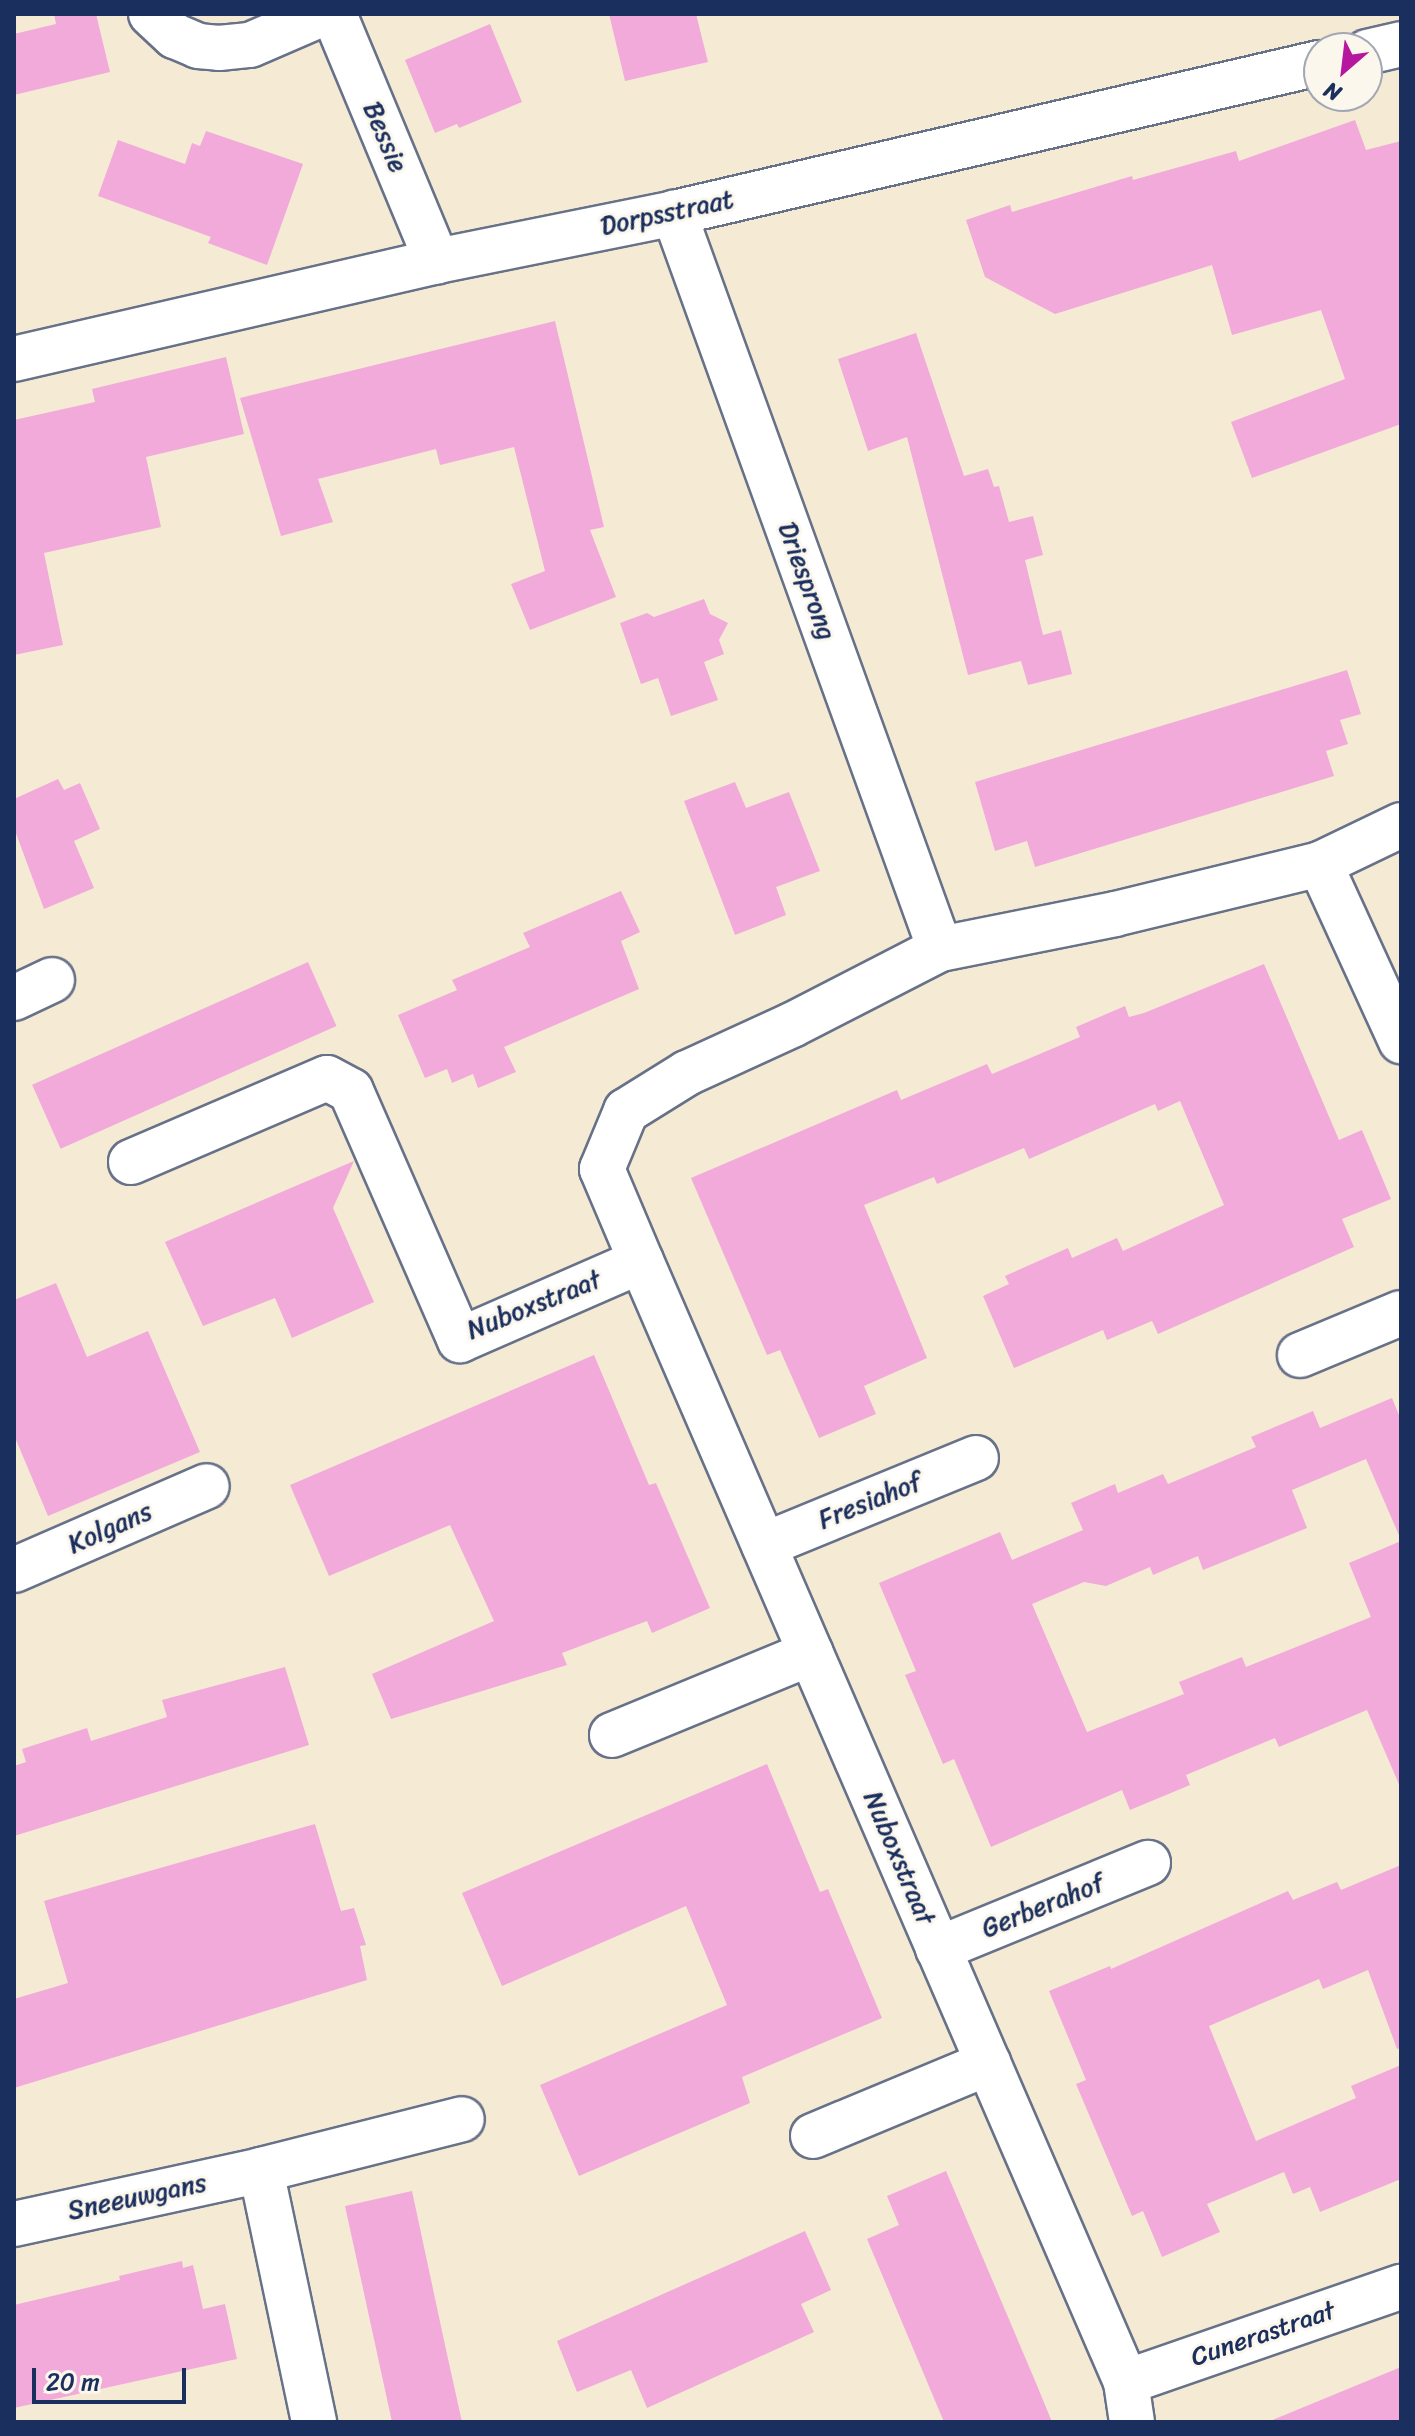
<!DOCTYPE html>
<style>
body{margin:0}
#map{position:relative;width:1415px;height:2436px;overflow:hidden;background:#f5ebd5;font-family:Sriracha,sans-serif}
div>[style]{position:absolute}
.building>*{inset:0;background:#f1aada;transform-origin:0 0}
.roads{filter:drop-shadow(2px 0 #677188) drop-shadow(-2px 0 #677188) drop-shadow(0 2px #677188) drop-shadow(0 -2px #677188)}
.minor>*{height:44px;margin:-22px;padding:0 22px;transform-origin:22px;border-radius:22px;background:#fff}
span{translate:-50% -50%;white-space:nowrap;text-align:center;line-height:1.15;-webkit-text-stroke:6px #fbf7ec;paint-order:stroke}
.street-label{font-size:26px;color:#1b2f5e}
.frame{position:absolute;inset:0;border:16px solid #1b2f5e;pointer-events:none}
.north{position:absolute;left:1303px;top:32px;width:80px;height:80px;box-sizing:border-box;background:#fbf7ec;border:2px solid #a1a7b3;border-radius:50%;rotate:208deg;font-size:22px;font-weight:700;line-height:32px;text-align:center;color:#1b2f5e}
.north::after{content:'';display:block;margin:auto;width:28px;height:36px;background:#b5179e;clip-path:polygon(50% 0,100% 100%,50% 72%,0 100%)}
.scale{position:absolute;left:32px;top:2368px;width:154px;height:36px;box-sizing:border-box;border:4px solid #1b2f5e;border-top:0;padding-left:10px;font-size:24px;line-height:28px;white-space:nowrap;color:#1b2f5e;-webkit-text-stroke:6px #fbf7ec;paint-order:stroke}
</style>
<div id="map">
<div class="building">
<i style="clip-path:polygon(54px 14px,96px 14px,110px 72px,14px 95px,14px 34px,56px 24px)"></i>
<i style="clip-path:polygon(609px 14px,696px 14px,708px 62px,625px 81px)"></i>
<i style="clip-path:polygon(490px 24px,522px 102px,459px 128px,457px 124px,435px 133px,405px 60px)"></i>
<i style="clip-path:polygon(1355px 120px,1366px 150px,1401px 141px,1401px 424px,1252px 478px,1231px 422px,1345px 379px,1321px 310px,1232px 335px,1212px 265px,1055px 314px,985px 277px,966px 220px,1010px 205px,1012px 212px,1132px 176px,1133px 180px,1236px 151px,1239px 161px)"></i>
<i style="clip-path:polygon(206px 131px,303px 164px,267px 265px,208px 243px,211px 237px,98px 196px,118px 140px,185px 164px,192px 143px,200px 146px)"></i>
<i style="clip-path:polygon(555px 321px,604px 527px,590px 530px,616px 597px,530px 630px,511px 584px,545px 571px,514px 447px,440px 465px,436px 449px,318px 479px,333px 522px,281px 536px,240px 398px)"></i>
<i style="clip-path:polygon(916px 333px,964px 476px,988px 469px,994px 487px,999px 486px,1009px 522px,1033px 516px,1043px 555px,1025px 560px,1043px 635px,1061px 630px,1072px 674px,1028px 685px,1021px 661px,968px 675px,907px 437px,868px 451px,838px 359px)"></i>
<i style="clip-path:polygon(226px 357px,244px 434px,146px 457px,161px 527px,44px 553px,63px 645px,14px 655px,14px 420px,95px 402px,92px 389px)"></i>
<i style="clip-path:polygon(704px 599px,710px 614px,728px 623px,719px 640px,724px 654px,704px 662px,718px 700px,671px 716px,658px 678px,641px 684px,620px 623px,647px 613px,654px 617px)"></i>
<i style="clip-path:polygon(1347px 670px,1361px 714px,1340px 720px,1348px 744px,1326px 751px,1334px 776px,1035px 867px,1027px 841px,995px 851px,975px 782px)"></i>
<i style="clip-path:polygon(58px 779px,64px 790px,80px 783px,100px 829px,74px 841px,94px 888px,44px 909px,14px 828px,14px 799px)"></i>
<i style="clip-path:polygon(735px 782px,746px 808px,789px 792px,820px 871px,776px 887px,786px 915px,735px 935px,684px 801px)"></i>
<i style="clip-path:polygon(621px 891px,640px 932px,621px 941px,639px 989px,504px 1047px,516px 1072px,478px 1088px,473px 1074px,452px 1083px,447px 1069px,425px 1078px,398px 1015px,457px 990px,452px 980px,530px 947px,523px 933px)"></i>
<i style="left:308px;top:962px;width:70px;height:302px;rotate:66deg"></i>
<i style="clip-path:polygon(1264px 964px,1339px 1140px,1362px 1130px,1391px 1199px,1342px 1219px,1354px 1247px,1158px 1334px,1152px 1321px,1107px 1340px,1103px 1330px,1014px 1368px,983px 1296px,1009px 1284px,1005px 1276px,1068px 1248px,1072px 1258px,1117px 1238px,1123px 1251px,1224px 1205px,1180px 1101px,1158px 1111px,1155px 1104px,1029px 1159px,1024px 1148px,937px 1184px,934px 1177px,864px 1205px,927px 1358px,864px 1386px,876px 1414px,819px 1438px,780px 1350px,767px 1355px,691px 1178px,897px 1090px,901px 1100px,987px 1064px,992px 1074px,1080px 1037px,1076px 1027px,1125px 1006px,1129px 1017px,1144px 1013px)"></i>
<i style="clip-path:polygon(354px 1161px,333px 1208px,374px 1302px,292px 1338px,275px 1298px,203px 1326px,165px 1242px)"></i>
<i style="clip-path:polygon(56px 1283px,87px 1357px,148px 1331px,200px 1452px,48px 1516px,14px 1435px,14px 1300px)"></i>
<i style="clip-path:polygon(594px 1355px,649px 1485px,656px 1483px,710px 1608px,652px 1633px,647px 1621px,562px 1653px,567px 1665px,391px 1719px,372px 1674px,494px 1621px,450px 1525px,329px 1576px,290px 1485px)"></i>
<i style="clip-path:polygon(1392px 1398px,1401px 1420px,1401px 1540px,1366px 1459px,1292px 1490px,1307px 1528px,1203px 1570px,1198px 1556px,1153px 1575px,1150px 1567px,1106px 1586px,1084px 1582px,1032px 1604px,1087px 1732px,1184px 1694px,1179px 1682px,1242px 1657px,1246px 1667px,1371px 1617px,1349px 1563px,1401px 1541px,1401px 1789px,1367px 1710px,1279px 1747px,1275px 1738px,1229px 1757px,1186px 1775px,1190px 1785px,1130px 1810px,1122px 1790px,991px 1847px,954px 1759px,943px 1764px,905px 1675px,916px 1671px,879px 1583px,1000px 1532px,1012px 1560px,1083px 1530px,1071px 1503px,1115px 1484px,1118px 1493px,1163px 1474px,1168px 1484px,1256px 1447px,1251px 1437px,1313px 1411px,1320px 1428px)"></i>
<i style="clip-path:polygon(285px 1667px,309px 1745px,14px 1836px,14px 1766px,26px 1762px,22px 1749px,87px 1728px,91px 1741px,167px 1717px,162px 1700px)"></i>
<i style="clip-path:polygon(767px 1764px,820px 1892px,828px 1889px,882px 2018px,742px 2077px,750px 2103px,579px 2176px,540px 2085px,727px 2005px,686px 1906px,502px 1986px,462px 1893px)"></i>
<i style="clip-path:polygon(315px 1824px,341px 1911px,354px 1908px,366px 1945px,360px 1946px,367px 1980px,14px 2088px,14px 1999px,68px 1983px,44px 1901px)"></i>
<i style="clip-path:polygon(1401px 1865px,1401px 2048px,1397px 2049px,1368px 1970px,1323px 1989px,1319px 1979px,1209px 2026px,1256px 2141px,1356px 2098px,1351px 2086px,1401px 2065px,1401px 2179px,1320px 2212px,1310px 2187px,1293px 2194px,1284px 2172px,1207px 2204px,1220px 2232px,1162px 2257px,1143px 2211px,1132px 2216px,1076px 2084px,1086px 2080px,1049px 1991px,1110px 1966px,1111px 1969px,1288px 1891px,1293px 1900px,1337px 1882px,1341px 1890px)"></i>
<i style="clip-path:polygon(946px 2171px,1036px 2383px,1052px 2422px,944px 2422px,867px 2239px,899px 2225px,887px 2196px)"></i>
<i style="clip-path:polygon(412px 2191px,445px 2345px,462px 2422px,392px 2422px,362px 2284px,345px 2206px)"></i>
<i style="clip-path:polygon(805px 2231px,831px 2290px,801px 2304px,814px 2332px,647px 2408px,631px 2370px,577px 2392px,557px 2341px)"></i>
<i style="clip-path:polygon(182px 2261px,183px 2268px,193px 2265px,203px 2309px,225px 2304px,237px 2359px,14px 2408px,14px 2305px,120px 2280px,119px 2276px)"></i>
<i style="clip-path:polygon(1401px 2367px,1401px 2422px,1270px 2422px,1270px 2421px)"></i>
</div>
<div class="roads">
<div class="minor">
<i style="left:151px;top:14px;width:33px;rotate:43deg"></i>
<i style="left:175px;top:36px;width:25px;rotate:23deg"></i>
<i style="left:198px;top:46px;width:21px;rotate:5deg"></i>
<i style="left:219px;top:48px;width:31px;rotate:-6deg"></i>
<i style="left:250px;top:45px;width:78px;rotate:-23.3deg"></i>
<i style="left:334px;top:14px;width:268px;rotate:67.4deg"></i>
<i style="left:1367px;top:52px;width:35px;rotate:-13deg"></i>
<i style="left:14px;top:359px;width:434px;rotate:-13deg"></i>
<i style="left:437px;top:261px;width:242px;rotate:-11.4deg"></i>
<i style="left:674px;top:213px;width:662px;rotate:-13.09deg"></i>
<i style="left:1320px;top:864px;width:195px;rotate:65.4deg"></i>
<i style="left:940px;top:949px;width:178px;rotate:-11.3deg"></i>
<i style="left:1115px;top:914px;width:211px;rotate:-13.7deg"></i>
<i style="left:1320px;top:864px;width:90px;rotate:-25.7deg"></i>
<i style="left:14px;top:998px;width:42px;rotate:-25.3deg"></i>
<i style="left:131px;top:1162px;width:213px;rotate:-23.2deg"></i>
<i style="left:327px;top:1078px;width:27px;rotate:28deg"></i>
<i style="left:351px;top:1091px;width:272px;rotate:66.4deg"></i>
<i style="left:460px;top:1340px;width:197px;rotate:-23.6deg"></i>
<i style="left:641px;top:1261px;width:1221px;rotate:66.6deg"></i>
<i style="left:1126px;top:2382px;width:40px;rotate:81.5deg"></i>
<i style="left:641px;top:1261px;width:100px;rotate:-113deg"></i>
<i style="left:602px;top:1169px;width:63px;rotate:-67.5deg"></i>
<i style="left:626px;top:1111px;width:72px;rotate:-31.9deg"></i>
<i style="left:687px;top:1073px;width:115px;rotate:-24.6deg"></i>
<i style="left:792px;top:1025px;width:166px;rotate:-27.2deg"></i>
<i style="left:940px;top:949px;width:783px;rotate:-109.87deg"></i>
<i style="left:1300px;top:1355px;width:109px;rotate:-22.6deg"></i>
<i style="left:764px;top:1545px;width:229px;rotate:-22.3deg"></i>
<i style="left:14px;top:1570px;width:210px;rotate:-23.5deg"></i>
<i style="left:612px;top:1735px;width:215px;rotate:-22.4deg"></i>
<i style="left:938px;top:1949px;width:227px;rotate:-22.3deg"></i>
<i style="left:813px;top:2136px;width:190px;rotate:-22.6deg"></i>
<i style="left:261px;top:2170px;width:258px;rotate:78.1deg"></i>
<i style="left:14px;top:2224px;width:253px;rotate:-12.3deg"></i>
<i style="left:261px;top:2170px;width:207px;rotate:-14.2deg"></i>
<i style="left:1126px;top:2382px;width:291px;rotate:-19.1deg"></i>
</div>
</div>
<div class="street-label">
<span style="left:385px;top:137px;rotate:67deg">Bessie</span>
<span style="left:667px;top:213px;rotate:-12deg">Dorpsstraat</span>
<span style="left:807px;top:581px;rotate:70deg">Driesprong</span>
<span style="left:534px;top:1305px;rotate:-22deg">Nuboxstraat</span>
<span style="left:870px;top:1501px;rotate:-22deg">Fresiahof</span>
<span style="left:110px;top:1528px;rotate:-24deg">Kolgans</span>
<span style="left:899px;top:1858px;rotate:67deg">Nuboxstraat</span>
<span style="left:1043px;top:1906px;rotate:-22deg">Gerberahof</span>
<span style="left:137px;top:2197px;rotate:-12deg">Sneeuwgans</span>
<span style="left:1263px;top:2334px;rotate:-19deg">Cunerastraat</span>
</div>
<div class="frame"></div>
<div class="north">N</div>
<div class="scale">20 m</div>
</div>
